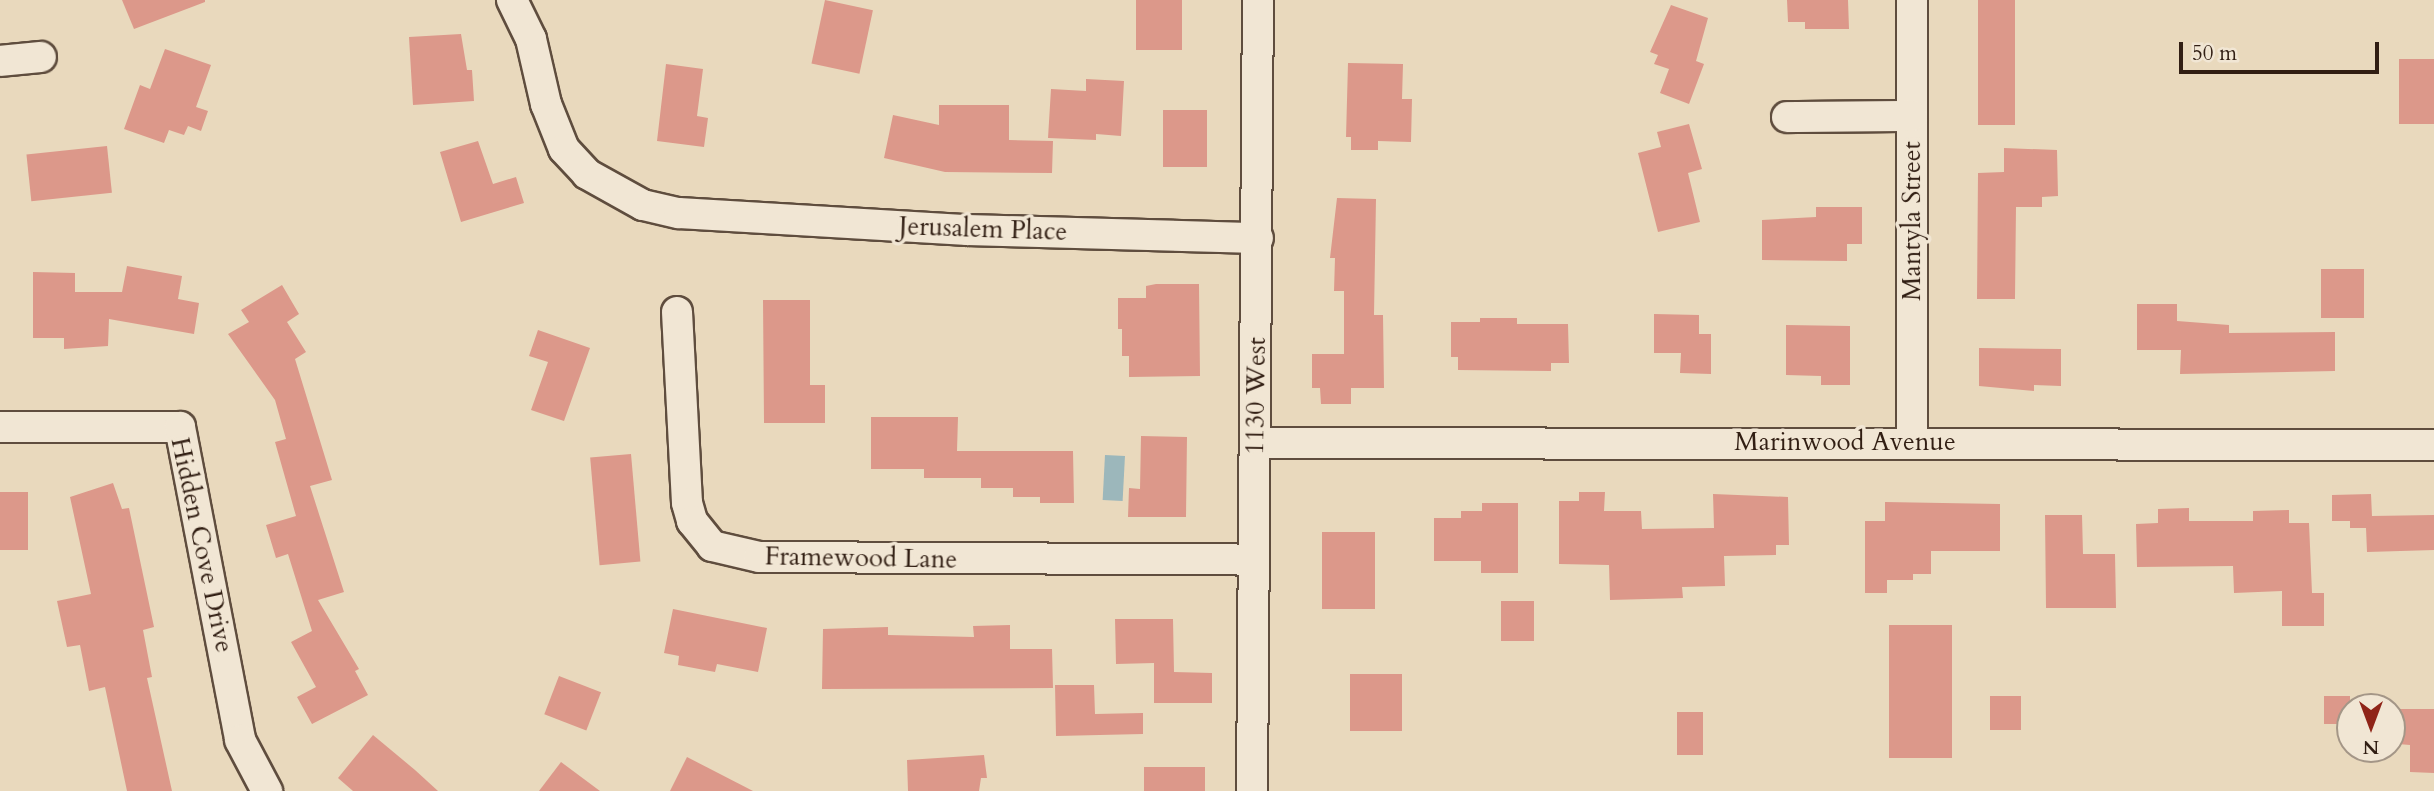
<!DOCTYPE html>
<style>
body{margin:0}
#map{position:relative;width:2434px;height:791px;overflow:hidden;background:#e9d9bd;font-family:Cardo,serif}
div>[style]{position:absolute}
.water>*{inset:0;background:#9cb7bb;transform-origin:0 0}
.building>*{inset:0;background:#dc988a;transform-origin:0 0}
.roads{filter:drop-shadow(2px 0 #5f4d3e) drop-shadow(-2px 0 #5f4d3e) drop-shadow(0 2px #5f4d3e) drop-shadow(0 -2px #5f4d3e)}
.minor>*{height:30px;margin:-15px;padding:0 15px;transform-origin:15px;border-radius:15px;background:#f1e6d4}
span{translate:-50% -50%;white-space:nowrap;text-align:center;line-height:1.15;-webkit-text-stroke:7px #f1e6d4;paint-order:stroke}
.street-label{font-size:26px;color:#311e13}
.north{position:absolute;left:2336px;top:693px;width:70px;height:70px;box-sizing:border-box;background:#f1e6d4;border:2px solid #a49687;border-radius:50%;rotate:180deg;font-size:19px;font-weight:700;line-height:28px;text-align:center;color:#311e13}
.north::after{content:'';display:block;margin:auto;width:24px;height:32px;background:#8f2418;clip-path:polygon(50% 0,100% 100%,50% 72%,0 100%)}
.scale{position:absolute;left:2179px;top:42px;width:200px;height:32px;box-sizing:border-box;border:4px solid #311e13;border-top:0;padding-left:9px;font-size:21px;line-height:24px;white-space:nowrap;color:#311e13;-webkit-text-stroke:5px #f1e6d4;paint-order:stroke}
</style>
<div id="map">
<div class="water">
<i style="left:1105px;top:455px;width:20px;height:45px;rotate:3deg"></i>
</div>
<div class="building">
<i style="clip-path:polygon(122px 0,205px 0,205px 2px,134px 29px)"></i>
<i style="left:825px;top:0;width:49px;height:65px;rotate:12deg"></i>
<i style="left:1136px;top:0;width:46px;height:50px"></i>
<i style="clip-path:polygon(1787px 0,1848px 0,1849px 29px,1805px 29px,1805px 22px,1788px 22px)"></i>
<i style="left:1978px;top:0;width:37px;height:125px"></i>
<i style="clip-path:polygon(1671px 5px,1708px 18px,1696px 61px,1704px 64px,1689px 104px,1660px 93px,1669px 69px,1654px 64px,1658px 55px,1650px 52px)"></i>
<i style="clip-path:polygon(461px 34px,467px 70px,472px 70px,474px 101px,413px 105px,409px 37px)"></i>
<i style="clip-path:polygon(165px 49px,211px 65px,196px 107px,208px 111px,201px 131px,188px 126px,184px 135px,169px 130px,164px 143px,124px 129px,140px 85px,150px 89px)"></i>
<i style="left:2399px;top:59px;width:35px;height:65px"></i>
<i style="clip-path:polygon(1348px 63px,1403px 64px,1402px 99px,1412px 99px,1411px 142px,1378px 141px,1378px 150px,1351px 150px,1351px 137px,1346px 137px)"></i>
<i style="clip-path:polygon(666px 64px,703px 69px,697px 116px,708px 118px,704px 147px,657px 141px)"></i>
<i style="clip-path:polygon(1086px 79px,1124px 81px,1121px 136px,1096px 134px,1096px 140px,1048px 138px,1051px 89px,1086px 91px)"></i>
<i style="clip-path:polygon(939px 105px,1009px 105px,1009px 140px,1053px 141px,1052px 173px,945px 172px,884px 158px,893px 115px,939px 125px)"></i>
<i style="left:1163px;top:110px;width:44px;height:57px"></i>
<i style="clip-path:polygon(1689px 124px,1702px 169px,1688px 173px,1700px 222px,1658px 232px,1638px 153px,1661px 147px,1657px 132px)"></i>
<i style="clip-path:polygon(478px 141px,493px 184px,516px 177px,524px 203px,461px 222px,440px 152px)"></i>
<i style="left:107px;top:146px;width:47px;height:81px;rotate:84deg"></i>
<i style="clip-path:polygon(2004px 148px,2057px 150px,2058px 196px,2042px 197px,2042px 207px,2016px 207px,2015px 299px,1977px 299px,1978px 173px,2004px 172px)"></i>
<i style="clip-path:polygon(1337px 198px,1376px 199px,1374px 315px,1383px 315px,1384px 388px,1351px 388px,1351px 404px,1321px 404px,1320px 388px,1312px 388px,1312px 354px,1344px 354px,1344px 291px,1334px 291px,1335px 258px,1330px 258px)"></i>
<i style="clip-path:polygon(1816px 207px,1862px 207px,1862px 244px,1847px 244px,1847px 261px,1762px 260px,1762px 220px,1816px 217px)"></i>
<i style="clip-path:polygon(127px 266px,182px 276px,178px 299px,199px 303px,194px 334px,109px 319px,108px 346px,64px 349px,64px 338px,33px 338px,33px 272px,75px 273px,75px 292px,122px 292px)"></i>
<i style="left:2321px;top:269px;width:43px;height:49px"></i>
<i style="clip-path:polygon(1156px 284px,1199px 284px,1200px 376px,1129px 377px,1129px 356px,1122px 356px,1122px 329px,1118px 329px,1118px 298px,1146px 298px,1146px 286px)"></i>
<i style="clip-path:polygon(282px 285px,299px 314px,287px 322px,306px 352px,295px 359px,332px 480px,310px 486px,344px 592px,318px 600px,359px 669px,355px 671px,368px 695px,312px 724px,297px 697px,316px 687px,291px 642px,312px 631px,288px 554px,276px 558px,266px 525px,296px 516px,275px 442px,286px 439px,275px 400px,228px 334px,249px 322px,241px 310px)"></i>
<i style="clip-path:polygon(763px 300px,810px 300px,810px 385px,825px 385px,825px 423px,764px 423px)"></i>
<i style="clip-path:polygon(2137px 304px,2177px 304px,2177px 321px,2229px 325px,2229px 333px,2335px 332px,2335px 371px,2180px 374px,2181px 350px,2137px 350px)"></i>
<i style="clip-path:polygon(1654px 314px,1699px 315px,1699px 334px,1711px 334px,1711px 374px,1680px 373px,1681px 353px,1654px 353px)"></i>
<i style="clip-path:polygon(1480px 318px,1517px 318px,1517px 324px,1568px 324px,1569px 363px,1551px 363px,1551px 371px,1458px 370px,1458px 357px,1451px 357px,1451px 322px,1480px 322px)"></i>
<i style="clip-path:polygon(1786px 325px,1850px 326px,1850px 385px,1821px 385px,1821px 376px,1786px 375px)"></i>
<i style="clip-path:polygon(538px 330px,590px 348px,564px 421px,531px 410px,548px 362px,529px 356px)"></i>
<i style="clip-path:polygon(1979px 348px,2061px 349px,2061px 386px,2034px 385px,2034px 391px,1979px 386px)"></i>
<i style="clip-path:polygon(871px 417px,958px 417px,957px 451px,1073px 451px,1074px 503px,1040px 503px,1040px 497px,1013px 497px,1013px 488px,981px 488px,981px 478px,924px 478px,924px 469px,871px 469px)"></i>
<i style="clip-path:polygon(1141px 436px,1187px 437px,1186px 517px,1128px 517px,1129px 488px,1140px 489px)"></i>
<i style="left:631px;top:454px;width:108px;height:41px;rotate:85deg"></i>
<i style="clip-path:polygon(113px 483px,122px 509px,129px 508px,154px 627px,143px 630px,152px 677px,147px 678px,172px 791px,127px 791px,105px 687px,89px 691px,80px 645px,67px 647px,57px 601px,91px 594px,70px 497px)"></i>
<i style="left:0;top:492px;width:28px;height:58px"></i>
<i style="clip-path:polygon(1579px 492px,1605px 492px,1604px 511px,1641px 511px,1642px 529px,1714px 528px,1713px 494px,1788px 497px,1789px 545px,1776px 545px,1776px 555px,1724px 556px,1725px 586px,1682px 587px,1683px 598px,1610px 600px,1609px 565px,1559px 564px,1559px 501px,1579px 501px)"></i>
<i style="clip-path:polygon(2371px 494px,2372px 516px,2434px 515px,2434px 550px,2367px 552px,2366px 528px,2350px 528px,2350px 521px,2332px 521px,2332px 495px)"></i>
<i style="clip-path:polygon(1885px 502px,2000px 504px,2000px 551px,1931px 551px,1931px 574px,1913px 574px,1913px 580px,1887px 580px,1887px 593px,1865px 593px,1865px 521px,1885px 521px)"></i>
<i style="clip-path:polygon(1482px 503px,1518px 503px,1518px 573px,1481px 573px,1481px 561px,1434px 561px,1434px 518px,1461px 518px,1461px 511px,1482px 511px)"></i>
<i style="clip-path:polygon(2189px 508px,2189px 521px,2253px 521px,2253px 511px,2289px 510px,2289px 523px,2309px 523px,2312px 593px,2324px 593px,2324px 626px,2282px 626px,2282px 591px,2234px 593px,2233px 566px,2137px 567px,2136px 524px,2158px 523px,2158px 509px)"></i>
<i style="clip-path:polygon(2045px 515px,2082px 515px,2083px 554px,2115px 554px,2116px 608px,2046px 608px)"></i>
<i style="left:1322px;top:532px;width:53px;height:77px"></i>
<i style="left:1501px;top:601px;width:33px;height:40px"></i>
<i style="clip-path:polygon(673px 609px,767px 628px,758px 672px,717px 664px,715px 672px,678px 665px,679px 656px,664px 653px)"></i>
<i style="clip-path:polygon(1115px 619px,1173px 619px,1174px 672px,1212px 673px,1212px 703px,1154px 703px,1154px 663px,1116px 664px)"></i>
<i style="clip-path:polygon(1010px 625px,1010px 649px,1052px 649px,1053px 688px,822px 689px,823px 629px,888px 627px,888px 635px,974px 637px,973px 626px)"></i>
<i style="left:1889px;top:625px;width:63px;height:133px"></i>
<i style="left:1350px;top:674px;width:52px;height:57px"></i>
<i style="left:559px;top:676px;width:45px;height:41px;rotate:21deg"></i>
<i style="clip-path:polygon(1055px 685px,1094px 685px,1095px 714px,1143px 713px,1143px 734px,1056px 736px)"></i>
<i style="left:2021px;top:696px;width:34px;height:31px;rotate:90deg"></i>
<i style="left:2324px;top:696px;width:26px;height:28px"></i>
<i style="clip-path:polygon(2399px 709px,2434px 709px,2434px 773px,2410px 772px,2410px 745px,2398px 744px)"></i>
<i style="left:1677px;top:712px;width:26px;height:43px"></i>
<i style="clip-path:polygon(373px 735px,415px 770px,438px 791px,353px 791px,338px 778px)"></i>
<i style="clip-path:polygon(984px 755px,987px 778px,981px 778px,979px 791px,908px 791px,907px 760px)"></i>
<i style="clip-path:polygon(687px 757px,753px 791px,670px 791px)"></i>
<i style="clip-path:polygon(561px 762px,600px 791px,539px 791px)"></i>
<i style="left:1144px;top:767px;width:61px;height:24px"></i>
</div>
<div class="roads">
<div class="minor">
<i style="left:512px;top:0;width:43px;rotate:64deg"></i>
<i style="left:531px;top:39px;width:67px;rotate:77deg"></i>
<i style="left:546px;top:104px;width:48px;rotate:68.2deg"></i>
<i style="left:564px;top:149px;width:34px;rotate:47deg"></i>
<i style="left:587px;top:174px;width:64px;rotate:29deg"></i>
<i style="left:643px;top:205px;width:37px;rotate:13deg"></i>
<i style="left:679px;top:213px;width:289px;rotate:3.4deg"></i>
<i style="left:967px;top:230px;width:291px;rotate:1.6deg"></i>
<i style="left:1912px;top:0;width:442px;rotate:90deg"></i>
<i style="left:0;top:61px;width:41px;rotate:-5.6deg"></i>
<i style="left:1787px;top:117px;width:125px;rotate:-0.5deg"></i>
<i style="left:677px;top:312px;width:191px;rotate:87deg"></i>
<i style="left:687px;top:503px;width:19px;rotate:74deg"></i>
<i style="left:692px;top:521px;width:32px;rotate:51deg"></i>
<i style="left:712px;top:546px;width:48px;rotate:13.2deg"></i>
<i style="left:759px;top:557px;width:495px;rotate:0.3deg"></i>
<i style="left:0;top:427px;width:180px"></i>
<i style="left:180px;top:427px;width:319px;rotate:79.1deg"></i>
<i style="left:240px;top:740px;width:58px;rotate:62.1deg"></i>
<i style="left:1255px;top:443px;width:1179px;rotate:0.1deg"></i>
<i style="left:1252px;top:791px;width:791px;rotate:-89.57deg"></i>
</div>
</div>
<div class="street-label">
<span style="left:1912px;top:221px;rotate:-90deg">Mantyla Street</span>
<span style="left:983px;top:229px;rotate:2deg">Jerusalem Place</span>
<span style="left:1256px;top:396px;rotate:-89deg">1130 West</span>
<span style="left:1845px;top:442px">Marinwood Avenue</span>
<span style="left:202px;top:545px;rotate:78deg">Hidden Cove Drive</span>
<span style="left:861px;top:558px;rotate:1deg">Framewood Lane</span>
</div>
<div class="north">N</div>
<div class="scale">50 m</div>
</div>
